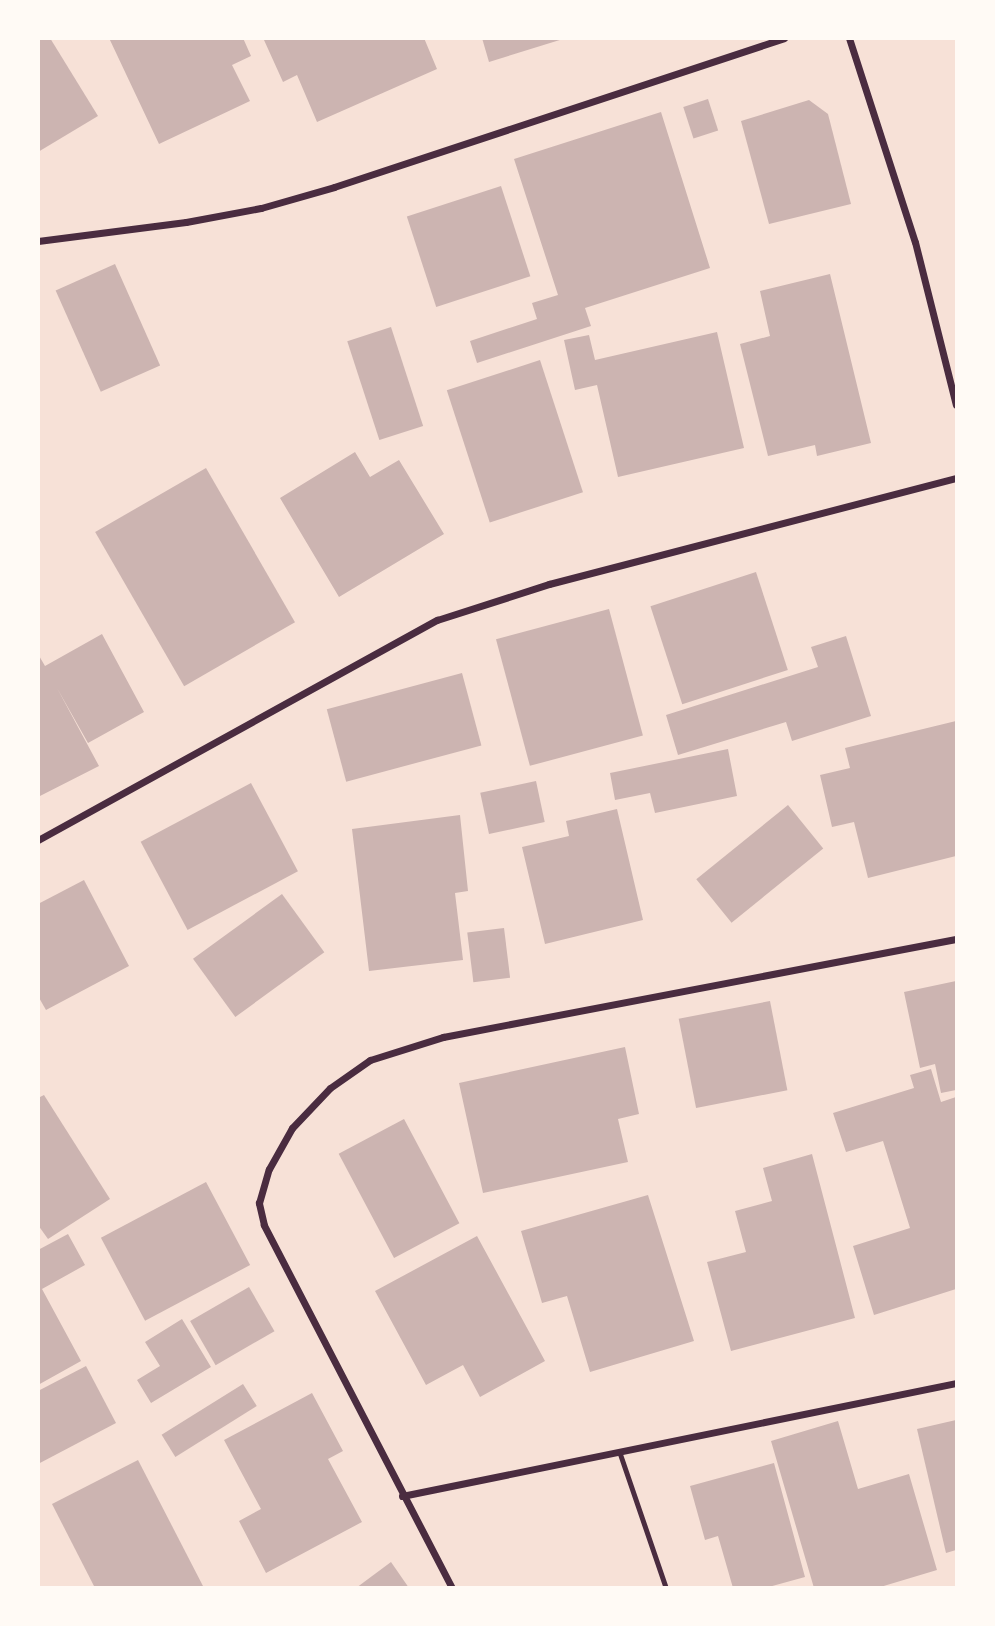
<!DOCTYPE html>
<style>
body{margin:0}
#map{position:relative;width:995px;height:1626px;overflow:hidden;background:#f7e1d7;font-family:"Noto Sans",sans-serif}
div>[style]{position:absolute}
.building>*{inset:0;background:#ccb4b1;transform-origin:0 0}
.service>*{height:5px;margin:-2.5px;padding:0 2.5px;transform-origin:2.5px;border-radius:2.5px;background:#4a2c40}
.minor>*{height:7px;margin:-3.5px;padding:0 3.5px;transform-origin:3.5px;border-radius:3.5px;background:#4a2c40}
span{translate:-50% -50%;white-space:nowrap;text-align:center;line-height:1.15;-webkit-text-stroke:7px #fffaf5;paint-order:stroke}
.frame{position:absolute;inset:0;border:40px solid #fffaf5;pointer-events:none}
</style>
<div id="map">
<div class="building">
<i style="clip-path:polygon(38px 38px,50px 38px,98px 116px,38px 152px)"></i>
<i style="clip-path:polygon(109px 38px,243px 38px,251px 56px,232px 65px,250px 101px,159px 144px)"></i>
<i style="clip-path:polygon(424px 38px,437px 69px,317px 122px,297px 75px,283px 82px,264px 40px)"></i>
<i style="clip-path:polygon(482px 38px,563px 38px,563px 39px,489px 62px)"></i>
<i style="left:708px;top:99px;width:33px;height:26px;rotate:72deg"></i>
<i style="clip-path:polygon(809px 100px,828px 114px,851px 204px,769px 224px,741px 121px)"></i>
<i style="clip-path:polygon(661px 112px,710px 268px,585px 308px,591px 326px,477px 363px,470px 341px,537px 319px,532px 303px,558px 295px,514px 159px)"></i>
<i style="left:501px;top:186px;width:95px;height:99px;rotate:72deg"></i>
<i style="left:115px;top:264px;width:111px;height:65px;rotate:66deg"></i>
<i style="clip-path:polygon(830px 274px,871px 443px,817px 456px,815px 445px,768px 456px,740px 344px,770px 336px,760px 291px)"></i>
<i style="left:391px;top:327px;width:104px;height:46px;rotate:72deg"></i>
<i style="clip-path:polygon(717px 332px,744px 448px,618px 477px,597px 385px,575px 390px,564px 340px,589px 335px,595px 360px)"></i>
<i style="left:540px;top:360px;width:139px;height:98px;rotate:72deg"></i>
<i style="clip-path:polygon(355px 452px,370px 477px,399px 460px,444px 534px,339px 597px,280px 498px)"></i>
<i style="left:206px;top:468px;width:178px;height:128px;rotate:60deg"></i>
<i style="left:756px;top:572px;width:103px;height:111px;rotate:72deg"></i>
<i style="left:609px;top:609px;width:131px;height:117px;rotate:75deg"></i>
<i style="clip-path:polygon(102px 634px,144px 712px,88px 743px,57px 688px,99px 766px,38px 797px,38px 654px,45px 666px)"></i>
<i style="clip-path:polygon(846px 636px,871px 716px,792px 741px,786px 722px,678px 755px,666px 715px,818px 667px,811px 647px)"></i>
<i style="left:462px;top:673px;width:75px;height:140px;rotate:75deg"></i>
<i style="clip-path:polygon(956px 721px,956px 856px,868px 878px,854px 822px,832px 827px,820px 775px,850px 768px,845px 748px)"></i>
<i style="clip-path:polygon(728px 749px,737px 796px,655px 813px,650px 793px,615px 800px,610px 773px)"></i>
<i style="left:536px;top:781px;width:42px;height:57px;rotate:78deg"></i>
<i style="left:251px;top:783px;width:100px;height:125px;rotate:62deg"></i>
<i style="left:788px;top:805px;width:56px;height:118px;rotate:51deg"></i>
<i style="clip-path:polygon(617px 809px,643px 920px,545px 944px,522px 847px,569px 836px,566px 821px)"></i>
<i style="clip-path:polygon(460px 815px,468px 891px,455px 893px,463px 960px,369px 971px,352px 829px)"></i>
<i style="clip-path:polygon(84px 880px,129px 966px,46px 1010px,38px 996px,38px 904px)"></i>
<i style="left:282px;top:894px;width:72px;height:110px;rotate:54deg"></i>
<i style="left:504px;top:928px;width:50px;height:37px;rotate:83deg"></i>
<i style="clip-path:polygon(956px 981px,956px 1090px,941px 1093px,935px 1064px,920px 1068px,904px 992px)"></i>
<i style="left:770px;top:1001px;width:91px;height:93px;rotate:79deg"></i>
<i style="clip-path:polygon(625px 1047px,639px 1114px,618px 1119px,628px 1162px,483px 1193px,459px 1083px)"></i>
<i style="clip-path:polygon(931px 1069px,941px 1102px,956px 1097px,956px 1289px,874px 1315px,853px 1246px,910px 1228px,883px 1141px,846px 1152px,833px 1113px,914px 1088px,910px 1075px)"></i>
<i style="clip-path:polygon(44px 1095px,110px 1199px,48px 1239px,38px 1225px,38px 1098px)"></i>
<i style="left:404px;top:1119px;width:118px;height:74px;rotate:62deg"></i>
<i style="clip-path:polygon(812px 1154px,855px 1318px,731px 1351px,707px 1262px,746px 1252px,735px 1211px,772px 1201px,763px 1168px)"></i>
<i style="left:206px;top:1182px;width:94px;height:119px;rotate:62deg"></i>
<i style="clip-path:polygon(648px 1195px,694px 1341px,590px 1372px,567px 1296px,542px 1303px,521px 1231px)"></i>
<i style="clip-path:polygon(68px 1234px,85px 1265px,42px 1289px,81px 1361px,38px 1385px,38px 1250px)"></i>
<i style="clip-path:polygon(477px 1236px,545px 1361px,480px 1397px,463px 1365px,426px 1385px,375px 1291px)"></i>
<i style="left:249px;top:1287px;width:51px;height:68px;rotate:60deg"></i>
<i style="clip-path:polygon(182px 1319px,211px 1367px,151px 1403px,137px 1380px,160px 1366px,145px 1342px)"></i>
<i style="clip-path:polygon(86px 1366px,116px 1423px,38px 1464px,38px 1391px)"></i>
<i style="left:243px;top:1384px;width:26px;height:96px;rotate:58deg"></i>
<i style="clip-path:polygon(312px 1393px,343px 1451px,328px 1459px,362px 1522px,266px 1573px,239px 1521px,261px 1509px,224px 1440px)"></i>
<i style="clip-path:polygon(956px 1420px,956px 1550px,946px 1553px,917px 1429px)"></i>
<i style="clip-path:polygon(838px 1421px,858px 1489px,909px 1474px,937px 1570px,877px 1588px,814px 1588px,771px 1441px)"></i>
<i style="clip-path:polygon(138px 1460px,204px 1588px,95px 1588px,52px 1504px)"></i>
<i style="clip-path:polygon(774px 1463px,805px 1577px,765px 1588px,733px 1588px,718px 1536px,705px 1540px,690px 1486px)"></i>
<i style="clip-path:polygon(391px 1562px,409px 1588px,356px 1588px)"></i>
</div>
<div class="service">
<i style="left:620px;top:1454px;width:142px;rotate:71.1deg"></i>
</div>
<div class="minor">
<i style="left:849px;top:38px;width:214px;rotate:72.1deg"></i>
<i style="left:915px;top:242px;width:168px;rotate:75.9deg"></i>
<i style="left:38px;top:241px;width:149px;rotate:-7.3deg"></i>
<i style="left:186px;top:222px;width:76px;rotate:-10.6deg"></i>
<i style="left:261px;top:208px;width:76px;rotate:-16deg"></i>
<i style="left:334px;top:187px;width:474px;rotate:-18.3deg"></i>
<i style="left:38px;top:840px;width:456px;rotate:-28.9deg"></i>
<i style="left:437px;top:620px;width:118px;rotate:-17.8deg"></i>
<i style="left:549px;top:584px;width:421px;rotate:-14.6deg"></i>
<i style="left:402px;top:1496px;width:565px;rotate:-11.53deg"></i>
<i style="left:452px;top:1588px;width:409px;rotate:-117.4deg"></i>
<i style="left:264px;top:1225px;width:23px;rotate:-103deg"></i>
<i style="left:259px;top:1203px;width:35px;rotate:-74deg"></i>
<i style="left:269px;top:1169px;width:47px;rotate:-60.7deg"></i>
<i style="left:292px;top:1128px;width:55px;rotate:-46.5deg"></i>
<i style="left:330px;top:1088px;width:49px;rotate:-35deg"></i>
<i style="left:370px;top:1060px;width:77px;rotate:-17.5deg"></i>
<i style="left:443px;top:1037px;width:522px;rotate:-10.82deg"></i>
</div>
<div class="frame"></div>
</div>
